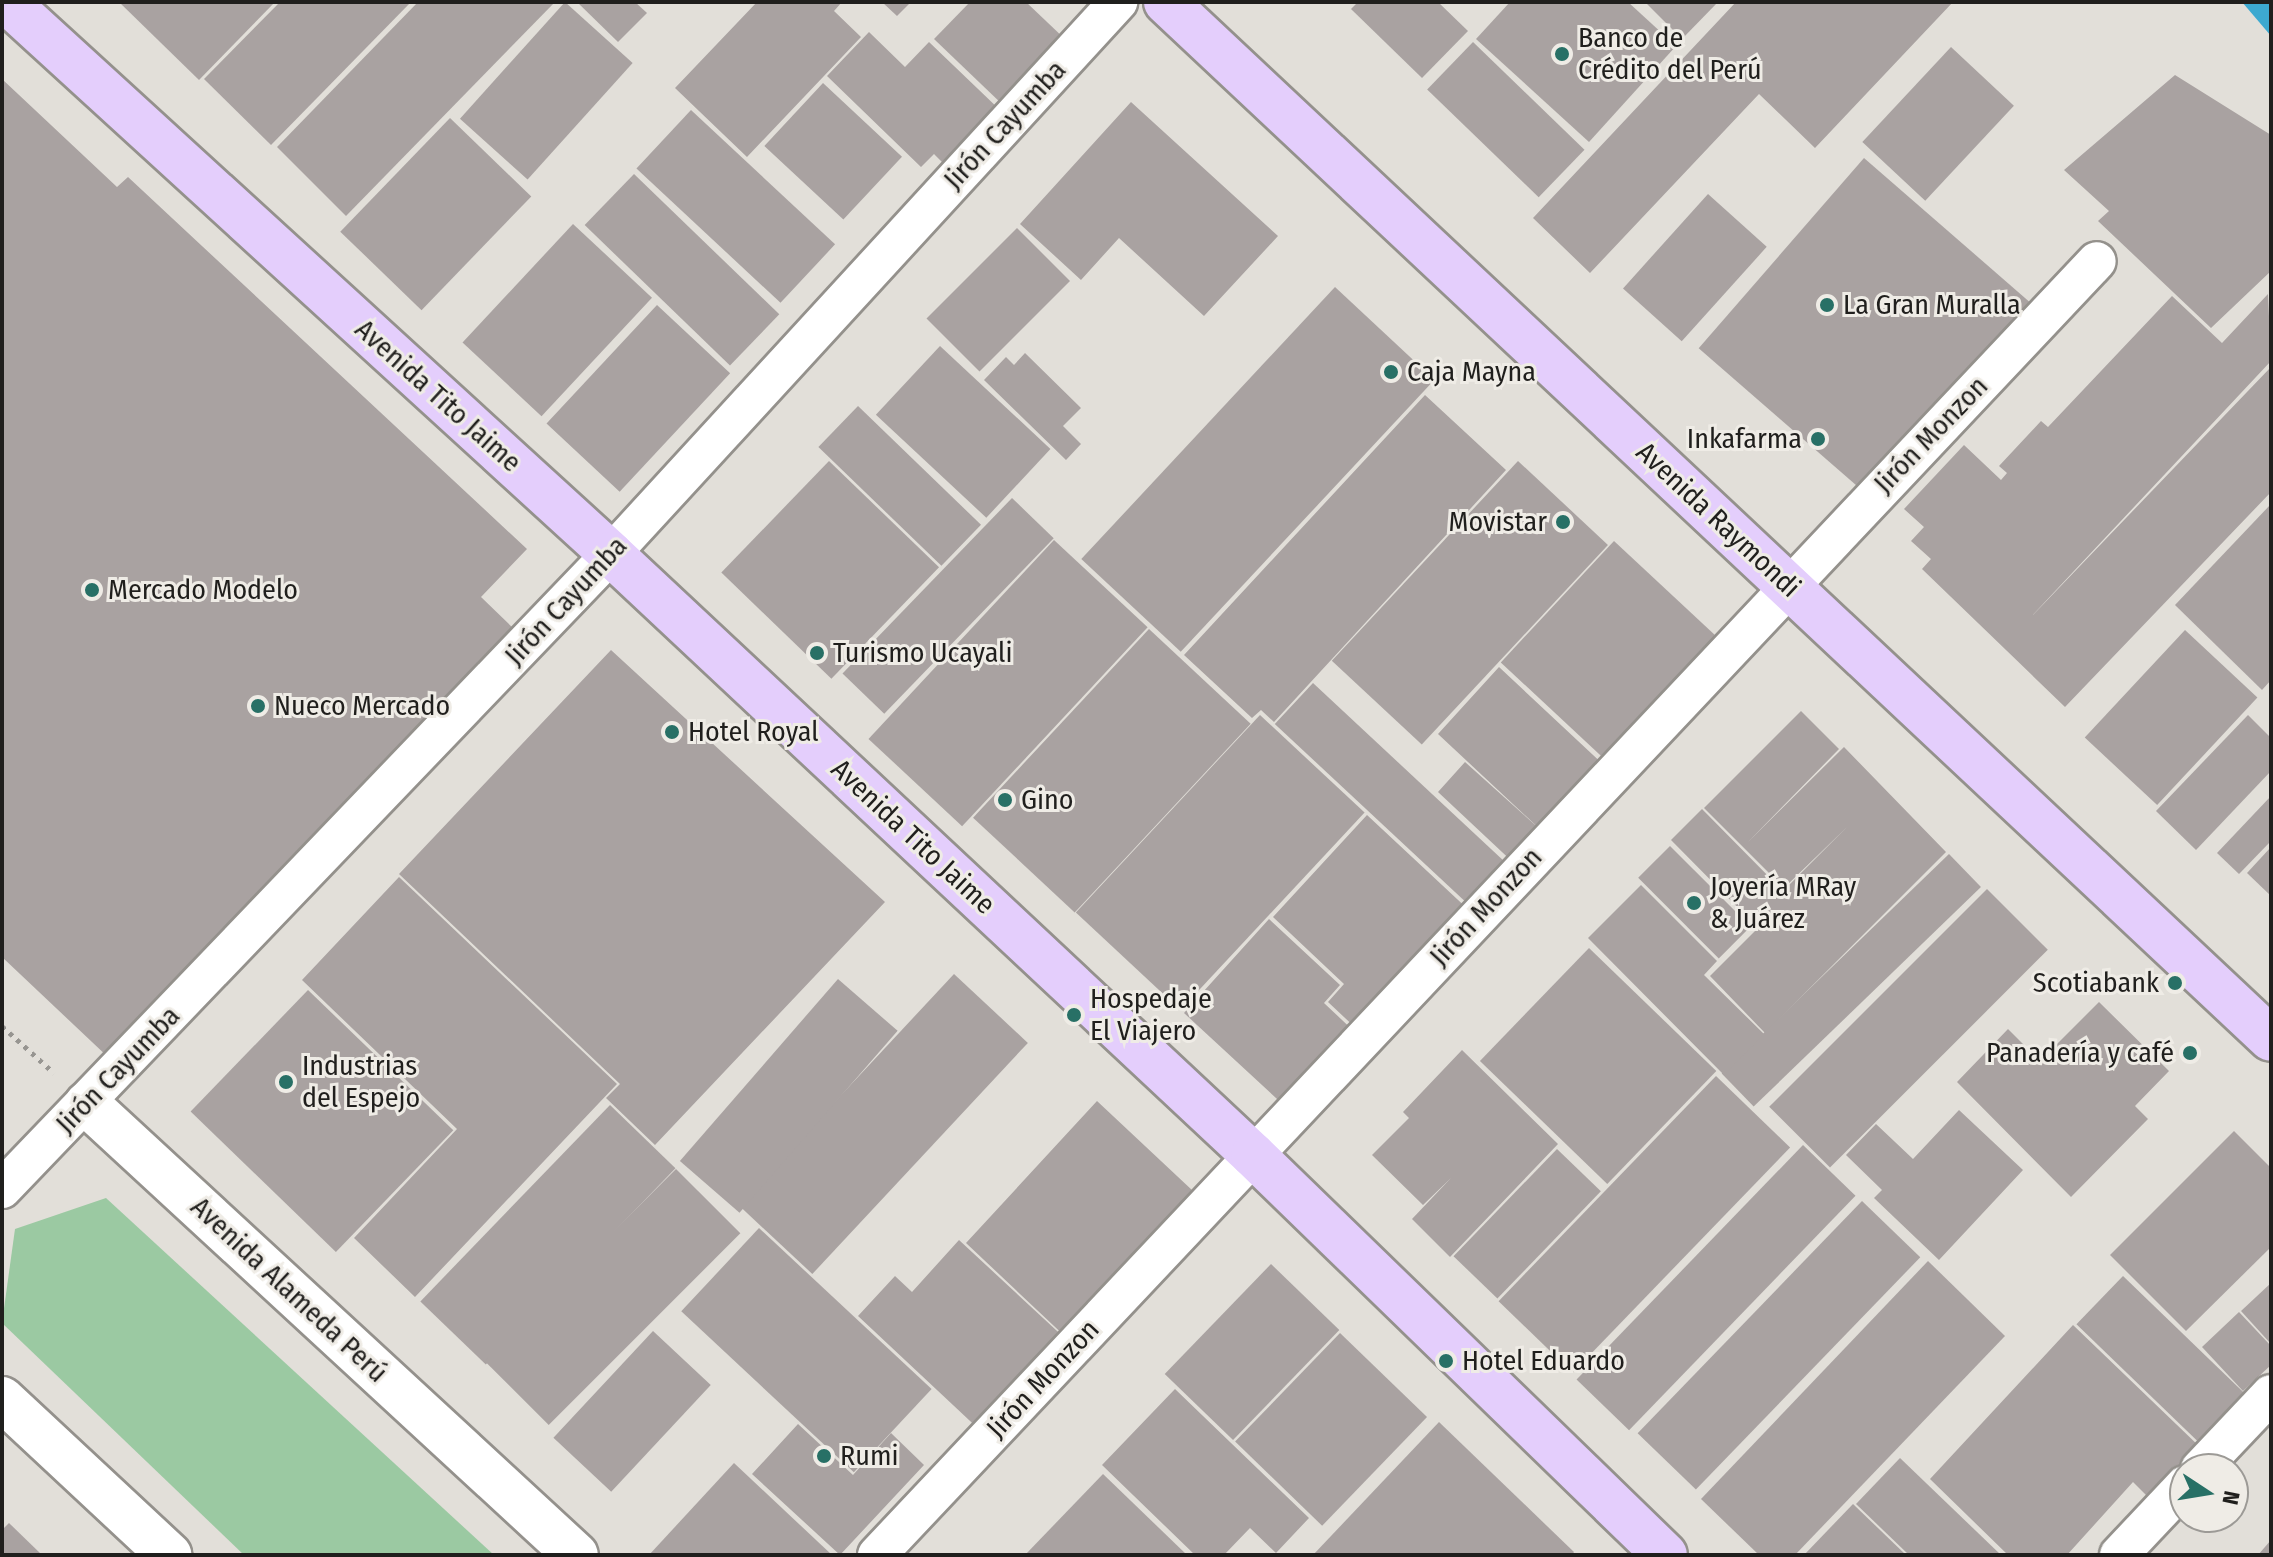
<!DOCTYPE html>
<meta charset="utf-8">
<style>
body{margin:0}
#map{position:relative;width:2273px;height:1557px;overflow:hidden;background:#e2dfd9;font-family:"Fira Sans Condensed",sans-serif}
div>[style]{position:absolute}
.green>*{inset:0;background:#9bc9a2}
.water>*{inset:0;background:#3da9d0}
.building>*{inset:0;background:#a9a2a1;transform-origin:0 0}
.path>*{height:5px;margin-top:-2.5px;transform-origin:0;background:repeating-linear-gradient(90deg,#979591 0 4px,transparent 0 10px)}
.roads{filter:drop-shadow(2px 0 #94918c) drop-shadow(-2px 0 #94918c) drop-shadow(0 2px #94918c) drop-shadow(0 -2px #94918c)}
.minor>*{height:38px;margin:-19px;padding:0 19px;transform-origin:19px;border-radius:19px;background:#fff}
.tertiary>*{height:44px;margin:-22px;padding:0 22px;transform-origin:22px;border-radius:22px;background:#fff}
.trunk>*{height:44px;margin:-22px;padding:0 22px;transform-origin:22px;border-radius:22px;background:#e4cefc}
.dots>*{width:22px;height:22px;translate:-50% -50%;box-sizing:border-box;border:4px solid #efece6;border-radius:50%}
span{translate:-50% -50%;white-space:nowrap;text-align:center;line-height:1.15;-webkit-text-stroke:6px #efece6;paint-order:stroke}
.poi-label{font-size:28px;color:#201f1d}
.left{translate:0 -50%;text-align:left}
.right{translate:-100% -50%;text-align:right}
.street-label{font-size:28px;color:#201f1d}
.frame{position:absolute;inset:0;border:4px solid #201f1d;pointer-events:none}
.north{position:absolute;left:2169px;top:1453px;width:80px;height:80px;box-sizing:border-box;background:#efece6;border:2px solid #9c9a96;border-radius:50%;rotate:102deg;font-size:22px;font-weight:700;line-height:32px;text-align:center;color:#201f1d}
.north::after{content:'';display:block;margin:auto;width:28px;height:36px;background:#287066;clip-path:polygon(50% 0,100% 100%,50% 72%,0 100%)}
</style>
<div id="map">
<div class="green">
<i style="clip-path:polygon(106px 1198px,494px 1555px,244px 1555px,2px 1323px,15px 1229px)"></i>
</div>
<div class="water">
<i style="clip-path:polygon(2242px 2px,2271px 2px,2271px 36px)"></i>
</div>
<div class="building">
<i style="clip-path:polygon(119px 2px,275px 2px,199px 80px)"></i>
<i style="clip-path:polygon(280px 2px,411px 2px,271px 145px,204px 79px)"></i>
<i style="clip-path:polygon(418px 2px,555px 2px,346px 216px,277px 147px)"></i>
<i style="left:565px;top:2px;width:91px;height:157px;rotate:42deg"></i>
<i style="clip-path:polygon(577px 2px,635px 2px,647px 13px,618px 42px)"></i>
<i style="clip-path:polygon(757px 2px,842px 2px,834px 11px,861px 37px,747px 157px,675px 88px)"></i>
<i style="clip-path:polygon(882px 2px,911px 2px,897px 16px)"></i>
<i style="clip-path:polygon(970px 2px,1026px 2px,1067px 41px,1004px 106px,934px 39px)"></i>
<i style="clip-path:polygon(1358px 2px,1438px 2px,1468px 31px,1422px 78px,1351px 9px)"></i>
<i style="clip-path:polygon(1510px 2px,1628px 2px,1676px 46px,1589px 142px,1476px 39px)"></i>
<i style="clip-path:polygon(1645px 2px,1718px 2px,1682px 39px)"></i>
<i style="clip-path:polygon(1736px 2px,1953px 2px,1815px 148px,1759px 94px,1590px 273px,1533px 218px)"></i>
<i style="clip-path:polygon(869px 32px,905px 67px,929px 42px,1002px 112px,948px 168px,934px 154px,921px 167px,827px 76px)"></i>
<i style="left:1473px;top:42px;width:155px;height:66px;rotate:44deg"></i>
<i style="left:1951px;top:47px;width:86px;height:130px;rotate:43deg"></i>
<i style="clip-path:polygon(2175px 75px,2271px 135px,2271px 271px,2211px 328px,2098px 221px,2109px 211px,2064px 170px)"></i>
<i style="clip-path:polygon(2px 79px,117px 187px,128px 177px,527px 549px,481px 597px,514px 629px,110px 1059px,2px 957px)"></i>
<i style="left:823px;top:83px;width:108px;height:86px;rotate:43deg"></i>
<i style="clip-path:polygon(1131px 102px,1278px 236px,1204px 316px,1119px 238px,1081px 280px,1020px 224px)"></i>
<i style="left:691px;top:110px;width:197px;height:80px;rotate:43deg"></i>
<i style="left:450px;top:118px;width:113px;height:158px;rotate:44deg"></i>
<i style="left:1864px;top:158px;width:224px;height:252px;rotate:41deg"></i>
<i style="left:634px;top:174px;width:202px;height:71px;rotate:44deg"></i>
<i style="left:1708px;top:194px;width:79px;height:127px;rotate:42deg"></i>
<i style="left:573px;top:224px;width:108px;height:162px;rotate:43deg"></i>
<i style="left:1017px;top:228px;width:75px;height:128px;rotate:45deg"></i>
<i style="left:1335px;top:287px;width:136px;height:372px;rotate:43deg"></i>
<i style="clip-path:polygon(2268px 294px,2271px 361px,2029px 619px,2271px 367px,2271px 492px,2065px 707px,1922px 569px,1931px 559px,1911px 541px,1924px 527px,1904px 509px,1964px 445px,2001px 480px,2007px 473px,1999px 466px,2041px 421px,2048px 427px,2172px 296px,2222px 343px)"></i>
<i style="left:657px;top:305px;width:100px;height:162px;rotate:43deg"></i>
<i style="left:940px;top:346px;width:151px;height:94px;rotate:43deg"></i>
<i style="clip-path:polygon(1025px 353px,1081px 408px,1063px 426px,1081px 444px,1066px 460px,984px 380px,1006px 357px,1014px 365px)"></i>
<i style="clip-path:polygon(1425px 395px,1506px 470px,1274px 722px,1261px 710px,1252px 718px,1184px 655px)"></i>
<i style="left:858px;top:406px;width:171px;height:57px;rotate:44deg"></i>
<i style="left:829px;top:461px;width:153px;height:155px;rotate:44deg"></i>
<i style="left:1518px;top:461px;width:123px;height:273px;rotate:43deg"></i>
<i style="left:1012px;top:498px;width:58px;height:244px;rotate:44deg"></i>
<i style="clip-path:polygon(2271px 504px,2271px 680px,2262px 690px,2175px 605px)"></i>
<i style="left:1054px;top:540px;width:128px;height:272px;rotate:43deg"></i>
<i style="left:1614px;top:541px;width:153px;height:166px;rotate:43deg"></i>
<i style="left:1149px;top:629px;width:139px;height:258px;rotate:43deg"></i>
<i style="left:2185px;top:630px;width:99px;height:147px;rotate:43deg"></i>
<i style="clip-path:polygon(611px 650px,885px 902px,655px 1145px,606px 1098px,620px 1084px,399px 874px)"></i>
<i style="clip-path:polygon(1499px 667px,1608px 769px,1518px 867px,1438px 792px,1465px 762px,1543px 832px,1438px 734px)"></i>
<i style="left:1313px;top:683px;width:272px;height:56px;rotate:43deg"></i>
<i style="clip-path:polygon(1801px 711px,1839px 749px,1748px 842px,1844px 747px,1946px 852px,1765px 1033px,1710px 976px,1758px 928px,1671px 840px,1702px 809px,1789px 897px,1784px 890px,1847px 827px,1784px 888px,1704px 808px)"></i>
<i style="left:1260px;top:715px;width:143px;height:270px;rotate:43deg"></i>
<i style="clip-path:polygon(2248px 715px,2271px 738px,2271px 771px,2196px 850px,2156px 811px)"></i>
<i style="clip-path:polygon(2271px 796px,2271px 841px,2239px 874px,2217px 853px)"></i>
<i style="clip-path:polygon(1367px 815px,1472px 913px,1361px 1033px,1328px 1002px,1344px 984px,1273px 917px)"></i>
<i style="left:1670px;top:846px;width:114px;height:45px;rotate:45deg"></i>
<i style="clip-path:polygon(2271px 847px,2271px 896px,2247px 873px)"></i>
<i style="left:1949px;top:854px;width:46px;height:316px;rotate:46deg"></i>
<i style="clip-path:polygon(399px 877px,617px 1084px,415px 1297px,354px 1238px,457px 1129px,302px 980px)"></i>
<i style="clip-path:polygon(1641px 885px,1717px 961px,1704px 975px,1764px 1034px,1724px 1075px,1588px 938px)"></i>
<i style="left:1987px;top:889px;width:86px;height:308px;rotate:45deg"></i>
<i style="clip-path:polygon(1269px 919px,1340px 985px,1324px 1003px,1359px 1036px,1290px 1111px,1184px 1013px)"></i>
<i style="left:1589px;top:948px;width:177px;height:157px;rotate:44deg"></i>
<i style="left:954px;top:974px;width:101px;height:316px;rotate:43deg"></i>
<i style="left:838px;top:979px;width:79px;height:241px;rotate:41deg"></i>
<i style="left:308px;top:990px;width:202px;height:169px;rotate:44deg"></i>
<i style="clip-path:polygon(2099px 1002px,2169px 1071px,2135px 1106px,2148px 1119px,2071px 1197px,1957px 1082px,2008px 1029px,2040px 1061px)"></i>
<i style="clip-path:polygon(1462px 1050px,1558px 1144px,1450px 1257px,1412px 1219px,1451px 1178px,1423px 1205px,1372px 1155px,1409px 1118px,1403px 1112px)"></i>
<i style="left:1716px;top:1076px;width:103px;height:313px;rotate:44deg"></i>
<i style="clip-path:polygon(1097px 1101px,1193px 1191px,1115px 1275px,1071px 1342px,966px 1243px)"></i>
<i style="left:610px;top:1105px;width:91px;height:273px;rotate:44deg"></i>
<i style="clip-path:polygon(1959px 1110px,2023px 1170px,1939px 1260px,1874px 1198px,1882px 1190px,1846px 1155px,1876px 1124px,1913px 1159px)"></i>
<i style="clip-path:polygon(2234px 1131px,2271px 1168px,2271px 1247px,2186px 1331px,2110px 1255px)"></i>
<i style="left:1803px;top:1145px;width:73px;height:326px;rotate:44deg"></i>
<i style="left:1557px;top:1149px;width:61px;height:149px;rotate:44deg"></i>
<i style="left:676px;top:1169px;width:91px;height:271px;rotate:45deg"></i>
<i style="left:1862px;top:1201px;width:81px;height:323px;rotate:44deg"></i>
<i style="left:759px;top:1228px;width:236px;height:114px;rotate:43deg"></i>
<i style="clip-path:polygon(959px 1240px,1070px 1343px,985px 1435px,858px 1316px,895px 1276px,912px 1292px)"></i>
<i style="clip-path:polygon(1928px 1261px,2005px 1336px,1795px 1555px,1759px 1555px,1701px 1499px)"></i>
<i style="left:1271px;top:1264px;width:95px;height:153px;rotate:44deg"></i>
<i style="left:2123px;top:1276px;width:175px;height:67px;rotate:44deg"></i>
<i style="clip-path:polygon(2271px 1283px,2271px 1344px,2241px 1311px)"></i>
<i style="clip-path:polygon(2239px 1312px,2271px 1346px,2271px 1365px,2243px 1391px,2202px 1347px)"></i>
<i style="clip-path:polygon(2073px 1325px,2202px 1449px,2152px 1501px,2133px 1482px,2067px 1555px,2008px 1555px,1930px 1479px)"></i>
<i style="left:653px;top:1331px;width:79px;height:146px;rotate:43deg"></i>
<i style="left:1340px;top:1333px;width:121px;height:151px;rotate:44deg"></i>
<i style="clip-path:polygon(1175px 1389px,1309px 1518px,1276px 1553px,1250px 1528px,1224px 1555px,1195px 1555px,1102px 1465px)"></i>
<i style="clip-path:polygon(1439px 1422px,1574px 1552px,1572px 1555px,1313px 1555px)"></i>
<i style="clip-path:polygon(798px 1424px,853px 1475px,891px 1433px,924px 1465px,840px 1555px,752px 1474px)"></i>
<i style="clip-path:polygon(1900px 1458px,2001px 1555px,1909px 1555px,1856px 1504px)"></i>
<i style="clip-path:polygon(734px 1463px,832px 1555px,649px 1555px)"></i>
<i style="clip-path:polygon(1103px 1474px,1187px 1555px,1025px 1555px)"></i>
<i style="clip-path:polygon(1853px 1504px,1906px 1555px,1804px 1555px)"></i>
<i style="clip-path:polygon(9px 1523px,42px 1555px,2px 1555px,2px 1530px)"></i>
<i style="clip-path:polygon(2271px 1540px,2271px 1555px,2258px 1555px)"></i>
</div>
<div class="path">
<i style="left:2px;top:1026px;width:70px;rotate:42.1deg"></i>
</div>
<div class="roads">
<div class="minor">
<i style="left:2px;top:1189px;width:880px;rotate:-46.2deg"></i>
<i style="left:611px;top:554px;width:750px;rotate:-47.43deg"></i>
<i style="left:2200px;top:1469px;width:103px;rotate:-46.6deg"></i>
<i style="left:877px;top:1555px;width:1778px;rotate:-46.69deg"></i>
<i style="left:2119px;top:1555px;width:96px;rotate:-46.7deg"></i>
</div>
<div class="tertiary">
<i style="left:87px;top:1104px;width:665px;rotate:42.69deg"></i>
<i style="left:2px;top:1399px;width:229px;rotate:43deg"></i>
</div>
<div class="trunk">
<i style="left:7px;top:2px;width:818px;rotate:42.42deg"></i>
<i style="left:611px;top:554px;width:879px;rotate:43.11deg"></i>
<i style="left:1253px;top:1155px;width:574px;rotate:44.15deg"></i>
<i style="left:1166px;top:2px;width:1515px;rotate:43.18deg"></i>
</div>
</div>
<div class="dots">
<i style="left:1562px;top:54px;background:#287066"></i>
<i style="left:1827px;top:305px;background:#287066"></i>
<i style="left:1391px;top:372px;background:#287066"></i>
<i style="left:1818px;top:439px;background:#287066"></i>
<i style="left:1563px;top:522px;background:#287066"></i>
<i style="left:92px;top:590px;background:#287066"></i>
<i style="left:817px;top:653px;background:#287066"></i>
<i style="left:258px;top:706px;background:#287066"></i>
<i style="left:672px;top:732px;background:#287066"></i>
<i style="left:1005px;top:800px;background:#287066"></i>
<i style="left:1694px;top:903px;background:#287066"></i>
<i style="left:2175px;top:983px;background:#287066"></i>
<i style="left:1074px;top:1015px;background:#287066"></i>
<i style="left:2190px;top:1053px;background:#287066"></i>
<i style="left:286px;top:1082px;background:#287066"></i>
<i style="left:1446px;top:1361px;background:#287066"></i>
<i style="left:824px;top:1456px;background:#287066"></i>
</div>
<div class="poi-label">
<span class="left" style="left:1578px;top:54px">Banco de<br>Crédito del Perú</span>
<span class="left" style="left:1843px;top:305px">La Gran Muralla</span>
<span class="left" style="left:1407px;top:372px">Caja Mayna</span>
<span class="right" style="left:1802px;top:439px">Inkafarma</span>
<span class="right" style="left:1547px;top:522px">Movistar</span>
<span class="left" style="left:108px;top:590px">Mercado Modelo</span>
<span class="left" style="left:833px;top:653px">Turismo Ucayali</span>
<span class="left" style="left:274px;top:706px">Nueco Mercado</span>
<span class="left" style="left:688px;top:732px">Hotel Royal</span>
<span class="left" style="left:1021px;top:800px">Gino</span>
<span class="left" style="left:1710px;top:903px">Joyería MRay<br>&amp; Juárez</span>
<span class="right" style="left:2159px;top:983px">Scotiabank</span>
<span class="left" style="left:1090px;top:1015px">Hospedaje<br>El Viajero</span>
<span class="right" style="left:2174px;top:1053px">Panadería y café</span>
<span class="left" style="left:302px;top:1082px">Industrias<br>del Espejo</span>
<span class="left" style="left:1462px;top:1361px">Hotel Eduardo</span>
<span class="left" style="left:840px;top:1456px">Rumi</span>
</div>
<div class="street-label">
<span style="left:1005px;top:125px;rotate:-47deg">Jirón Cayumba</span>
<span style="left:438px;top:396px;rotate:42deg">Avenida Tito Jaime</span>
<span style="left:1931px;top:435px;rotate:-46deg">Jirón Monzon</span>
<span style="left:1718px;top:520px;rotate:43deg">Avenida Raymondi</span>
<span style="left:566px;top:601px;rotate:-47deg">Jirón Cayumba</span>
<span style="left:913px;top:837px;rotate:43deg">Avenida Tito Jaime</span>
<span style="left:1486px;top:907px;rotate:-47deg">Jirón Monzon</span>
<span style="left:118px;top:1070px;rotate:-46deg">Jirón Cayumba</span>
<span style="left:289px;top:1290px;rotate:43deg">Avenida Alameda Perú</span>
<span style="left:1043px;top:1379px;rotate:-47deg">Jirón Monzon</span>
</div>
<div class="frame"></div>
<div class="north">N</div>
</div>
